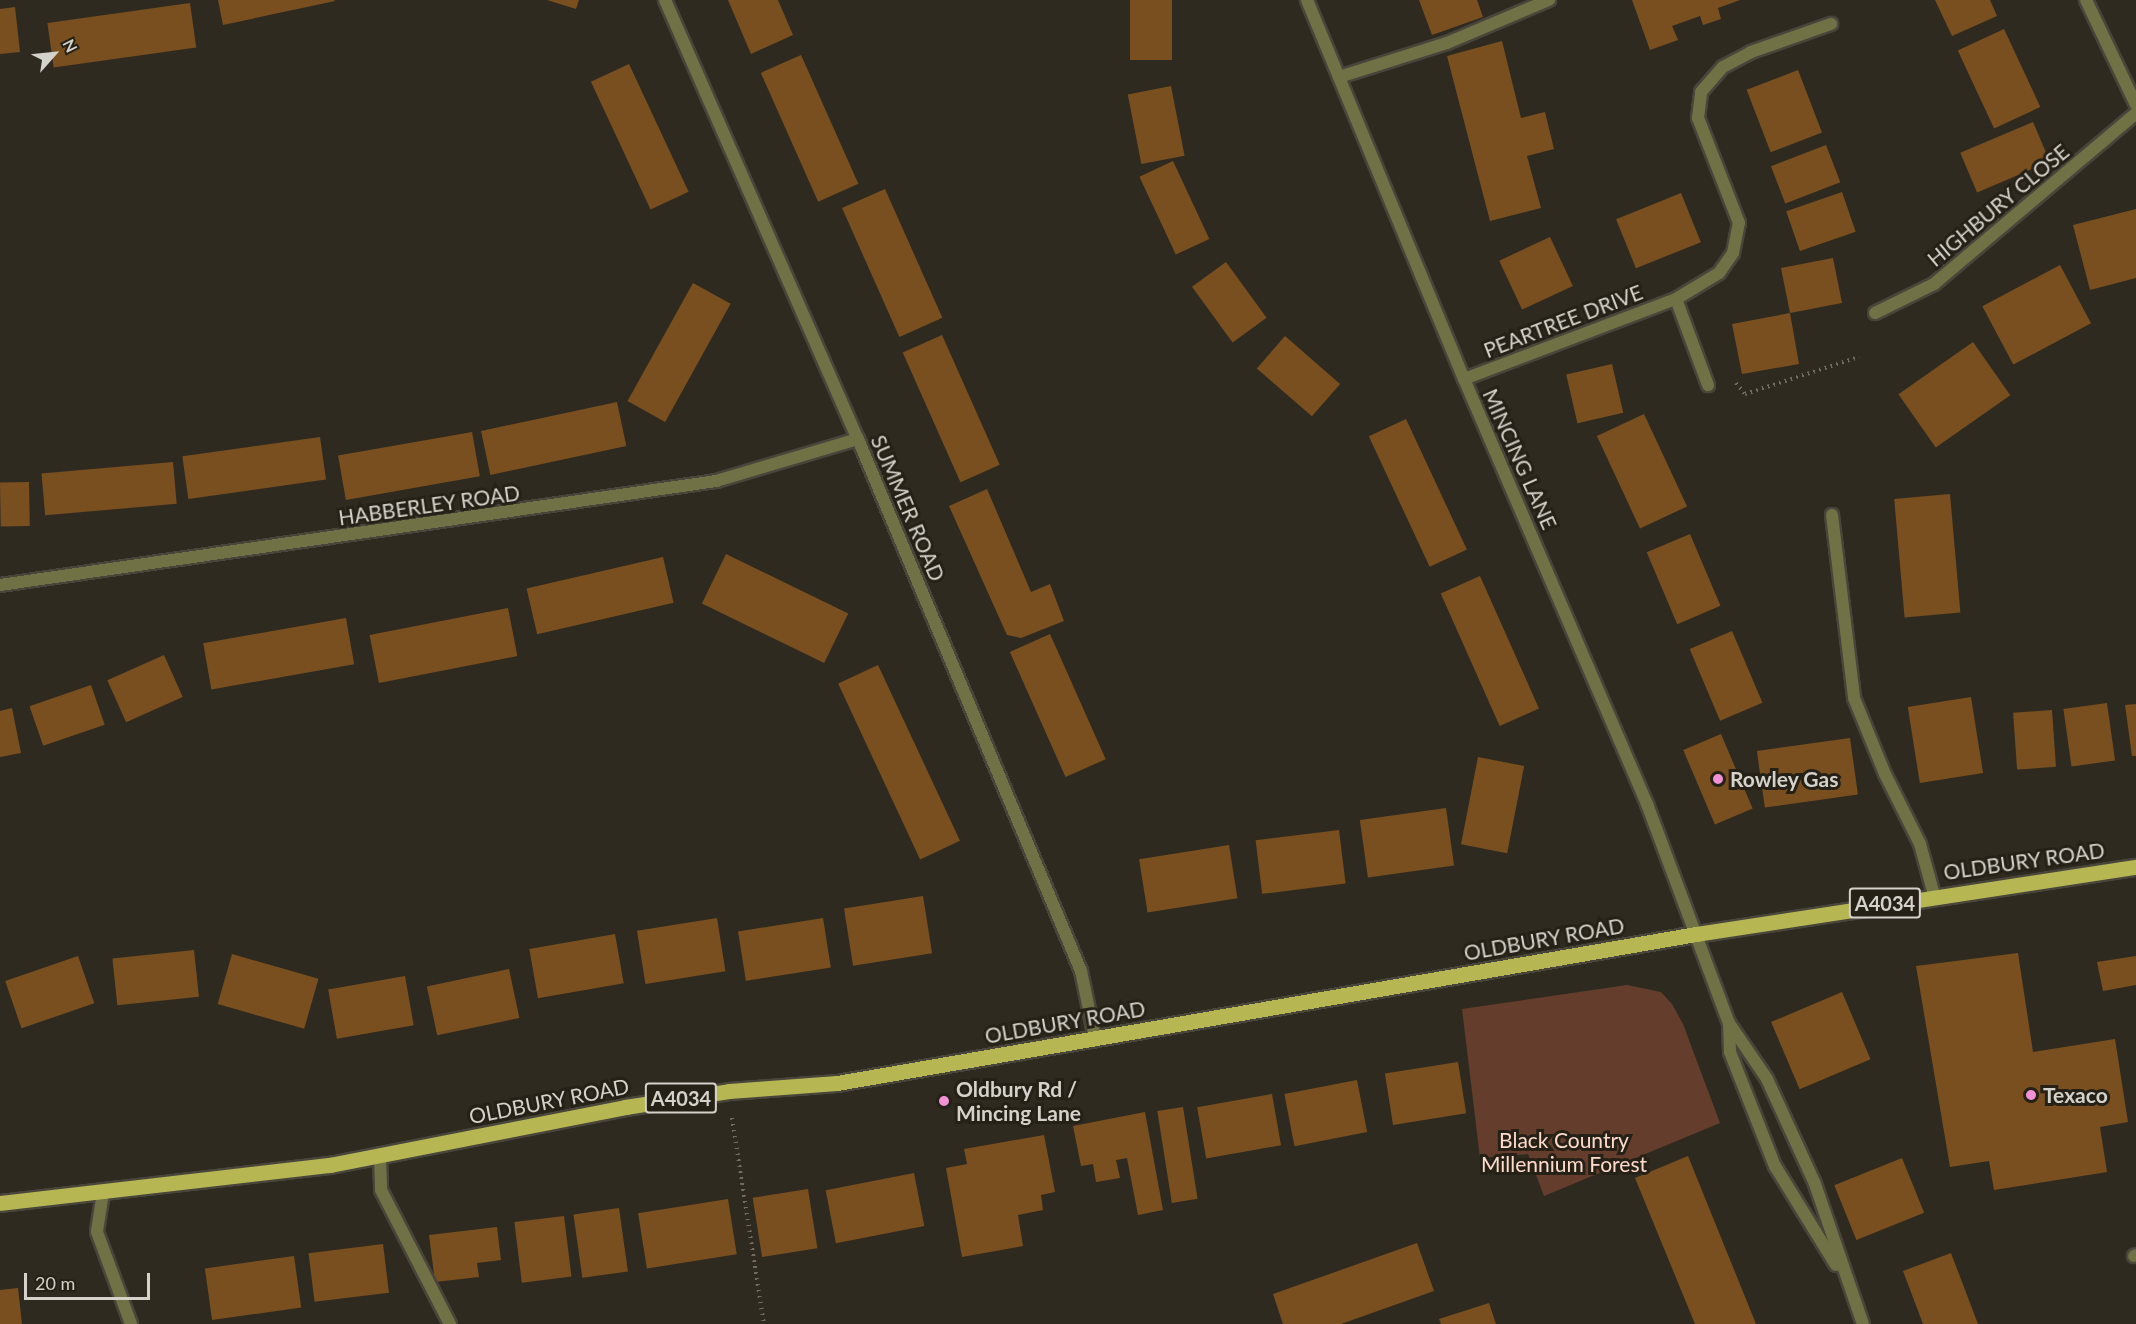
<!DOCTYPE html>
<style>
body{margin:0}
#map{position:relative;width:2136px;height:1324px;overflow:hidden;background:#2f2a20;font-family:Lato,sans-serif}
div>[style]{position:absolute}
.green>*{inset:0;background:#643d2d}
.building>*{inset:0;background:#794f1f;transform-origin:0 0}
.path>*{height:4px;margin-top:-2px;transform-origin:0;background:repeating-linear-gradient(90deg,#716d64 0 1.5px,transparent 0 6px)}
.roads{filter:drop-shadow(2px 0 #4a453b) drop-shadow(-2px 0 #4a453b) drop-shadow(0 2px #4a453b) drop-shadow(0 -2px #4a453b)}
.service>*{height:12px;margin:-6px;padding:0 6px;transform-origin:6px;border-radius:6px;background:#707144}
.minor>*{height:12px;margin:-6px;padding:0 6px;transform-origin:6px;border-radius:6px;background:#707144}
.tertiary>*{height:12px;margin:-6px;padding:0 6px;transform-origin:6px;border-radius:6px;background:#707144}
.primary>*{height:15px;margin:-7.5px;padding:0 7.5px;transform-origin:7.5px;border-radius:7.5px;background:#b6b753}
.dots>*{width:16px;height:16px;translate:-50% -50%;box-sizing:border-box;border:3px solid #252116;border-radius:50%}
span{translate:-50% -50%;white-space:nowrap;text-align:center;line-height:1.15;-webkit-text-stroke:6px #252116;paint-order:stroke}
.shield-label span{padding:2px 4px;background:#252116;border:2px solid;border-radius:4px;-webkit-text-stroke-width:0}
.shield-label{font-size:20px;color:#d5d2cb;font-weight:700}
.street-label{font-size:21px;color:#d5d2cb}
.poi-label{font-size:21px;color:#d5d2cb;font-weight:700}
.left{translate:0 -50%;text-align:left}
.park-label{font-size:21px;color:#fedacb}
.north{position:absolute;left:24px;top:24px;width:60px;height:60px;-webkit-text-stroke:4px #252116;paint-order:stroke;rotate:63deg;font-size:16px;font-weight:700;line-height:24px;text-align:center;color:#d5d2cb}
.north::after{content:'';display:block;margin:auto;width:21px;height:27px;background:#d5d2cb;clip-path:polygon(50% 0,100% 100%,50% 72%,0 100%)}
.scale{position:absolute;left:24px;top:1273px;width:126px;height:27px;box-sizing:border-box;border:3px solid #d5d2cb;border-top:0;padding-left:8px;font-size:18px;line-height:21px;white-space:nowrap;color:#d5d2cb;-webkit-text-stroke:4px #252116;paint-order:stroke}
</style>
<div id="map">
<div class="green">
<i style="clip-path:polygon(1627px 985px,1661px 992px,1672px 1004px,1683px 1024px,1720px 1123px,1544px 1196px,1528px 1154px,1480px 1158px,1462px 1009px)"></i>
</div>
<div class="building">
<i style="clip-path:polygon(218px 0,334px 0,335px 1px,223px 25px)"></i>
<i style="clip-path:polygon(547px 0,579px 0,576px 9px)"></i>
<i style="clip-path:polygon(728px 0,778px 0,793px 35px,751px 54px)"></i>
<i style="left:1130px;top:0;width:42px;height:60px"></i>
<i style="clip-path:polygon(1419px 0,1477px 0,1483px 17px,1432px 35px)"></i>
<i style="clip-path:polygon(1632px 0,1740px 0,1718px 8px,1721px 19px,1703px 25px,1700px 16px,1672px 26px,1678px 40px,1650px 50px)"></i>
<i style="clip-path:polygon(1935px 0,1990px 0,1997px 16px,1952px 36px)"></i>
<i style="left:190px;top:3px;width:45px;height:144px;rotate:82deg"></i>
<i style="clip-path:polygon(15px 7px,20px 52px,0 54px,0 9px)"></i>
<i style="left:2004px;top:29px;width:86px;height:51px;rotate:65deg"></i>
<i style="clip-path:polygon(1502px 41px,1521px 118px,1545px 112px,1554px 149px,1527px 156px,1541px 208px,1490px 221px,1447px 56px)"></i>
<i style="left:801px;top:55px;width:141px;height:44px;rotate:66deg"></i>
<i style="left:629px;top:64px;width:141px;height:42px;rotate:65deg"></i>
<i style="left:1798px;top:70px;width:67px;height:55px;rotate:69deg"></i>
<i style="left:1171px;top:86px;width:71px;height:44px;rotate:79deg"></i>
<i style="left:2033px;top:122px;width:43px;height:79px;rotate:67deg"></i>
<i style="left:1826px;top:145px;width:40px;height:59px;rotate:69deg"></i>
<i style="left:1173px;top:161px;width:86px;height:37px;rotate:65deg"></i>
<i style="left:885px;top:189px;width:141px;height:47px;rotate:66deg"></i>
<i style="left:1842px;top:192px;width:42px;height:59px;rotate:71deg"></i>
<i style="left:1681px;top:193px;width:53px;height:70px;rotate:68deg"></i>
<i style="clip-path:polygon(2136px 209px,2136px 278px,2090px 290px,2073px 225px)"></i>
<i style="left:1550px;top:237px;width:54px;height:56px;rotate:65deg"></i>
<i style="clip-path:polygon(1833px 258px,1842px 303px,1790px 313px,1799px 364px,1742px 374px,1732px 324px,1790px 313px,1781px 268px)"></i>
<i style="left:1226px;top:262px;width:69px;height:42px;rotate:54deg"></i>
<i style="left:2060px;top:265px;width:66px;height:88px;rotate:62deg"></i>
<i style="left:693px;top:283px;width:43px;height:135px;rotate:29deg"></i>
<i style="left:942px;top:335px;width:142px;height:43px;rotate:66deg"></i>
<i style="left:1285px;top:336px;width:73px;height:43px;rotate:41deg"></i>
<i style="left:1973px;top:342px;width:65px;height:91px;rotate:55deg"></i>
<i style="left:1612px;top:364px;width:50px;height:47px;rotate:77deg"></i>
<i style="left:617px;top:402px;width:45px;height:139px;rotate:78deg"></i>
<i style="left:1644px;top:414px;width:102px;height:52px;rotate:65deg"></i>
<i style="left:1406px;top:419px;width:144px;height:41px;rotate:65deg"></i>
<i style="left:472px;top:432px;width:45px;height:136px;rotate:80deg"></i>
<i style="left:320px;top:437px;width:43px;height:139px;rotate:82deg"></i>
<i style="left:173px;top:462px;width:42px;height:132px;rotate:85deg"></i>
<i style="left:29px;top:482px;width:44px;height:29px;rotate:89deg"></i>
<i style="clip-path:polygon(987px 489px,1031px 592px,1050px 584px,1064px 621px,1021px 638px,1007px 635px,949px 506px)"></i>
<i style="left:1950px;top:494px;width:119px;height:56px;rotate:85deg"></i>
<i style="left:1690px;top:534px;width:78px;height:47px;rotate:67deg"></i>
<i style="left:726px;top:554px;width:136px;height:55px;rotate:26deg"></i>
<i style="left:663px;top:557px;width:47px;height:140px;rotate:77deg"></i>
<i style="left:1480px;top:576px;width:145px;height:43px;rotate:66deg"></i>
<i style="left:508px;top:608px;width:49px;height:141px;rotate:79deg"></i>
<i style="left:346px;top:618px;width:47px;height:145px;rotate:80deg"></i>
<i style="left:1732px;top:631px;width:78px;height:46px;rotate:67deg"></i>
<i style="left:1050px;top:634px;width:137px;height:44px;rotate:66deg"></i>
<i style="left:164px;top:655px;width:46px;height:62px;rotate:66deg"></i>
<i style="left:878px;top:665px;width:194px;height:44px;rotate:65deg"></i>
<i style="left:91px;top:685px;width:42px;height:65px;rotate:71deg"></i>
<i style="left:1971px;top:697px;width:77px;height:64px;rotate:81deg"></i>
<i style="left:2107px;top:703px;width:58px;height:44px;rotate:82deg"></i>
<i style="clip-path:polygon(2136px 704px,2136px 756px,2132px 756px,2125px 705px)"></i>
<i style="clip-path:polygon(12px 708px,21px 753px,0 757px,0 711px)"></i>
<i style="left:2052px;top:710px;width:57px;height:39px;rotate:86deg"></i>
<i style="left:1721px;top:734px;width:81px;height:41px;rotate:67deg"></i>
<i style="left:1850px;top:738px;width:57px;height:94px;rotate:82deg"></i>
<i style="left:1478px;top:757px;width:47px;height:89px;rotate:11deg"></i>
<i style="left:1446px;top:808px;width:58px;height:87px;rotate:82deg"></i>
<i style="left:1339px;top:830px;width:54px;height:84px;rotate:83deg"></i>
<i style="left:1229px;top:845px;width:54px;height:91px;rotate:81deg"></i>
<i style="left:923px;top:896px;width:58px;height:80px;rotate:81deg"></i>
<i style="left:717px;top:918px;width:54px;height:81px;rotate:81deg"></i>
<i style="left:823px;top:918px;width:50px;height:86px;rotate:81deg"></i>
<i style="left:615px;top:934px;width:50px;height:87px;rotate:80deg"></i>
<i style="left:194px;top:950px;width:47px;height:82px;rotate:84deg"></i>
<i style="clip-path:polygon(2018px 953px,2033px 1052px,2115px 1039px,2128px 1122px,2100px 1127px,2107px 1172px,1994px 1190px,1989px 1161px,1950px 1167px,1916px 966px)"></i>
<i style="left:232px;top:954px;width:90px;height:52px;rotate:16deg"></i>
<i style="left:78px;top:956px;width:50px;height:77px;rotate:71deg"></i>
<i style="clip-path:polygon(2136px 956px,2136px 985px,2103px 991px,2097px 962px)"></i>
<i style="left:509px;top:969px;width:50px;height:84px;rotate:78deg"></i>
<i style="left:405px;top:976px;width:50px;height:78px;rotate:80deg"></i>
<i style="left:1842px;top:992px;width:73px;height:77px;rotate:67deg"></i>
<i style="left:1458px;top:1062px;width:52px;height:74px;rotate:81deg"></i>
<i style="left:1357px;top:1080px;width:53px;height:74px;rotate:79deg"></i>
<i style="left:1272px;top:1094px;width:52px;height:76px;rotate:80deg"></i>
<i style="left:1183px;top:1107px;width:93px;height:26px;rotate:81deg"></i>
<i style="clip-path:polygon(1145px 1112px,1163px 1210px,1138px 1215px,1127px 1158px,1116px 1160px,1120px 1178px,1096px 1182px,1093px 1164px,1081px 1166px,1073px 1126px)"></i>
<i style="clip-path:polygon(1044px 1135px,1055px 1192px,1041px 1195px,1043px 1210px,1018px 1215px,1023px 1246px,962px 1257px,946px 1168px,967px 1164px,964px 1149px)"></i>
<i style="clip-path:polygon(1688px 1156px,1756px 1324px,1695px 1324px,1635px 1178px)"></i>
<i style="left:1902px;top:1158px;width:59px;height:73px;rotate:68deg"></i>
<i style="left:914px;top:1173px;width:54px;height:90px;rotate:79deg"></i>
<i style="left:808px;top:1189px;width:60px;height:56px;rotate:81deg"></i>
<i style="left:728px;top:1199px;width:56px;height:91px;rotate:81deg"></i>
<i style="left:619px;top:1208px;width:64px;height:46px;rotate:82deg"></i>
<i style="left:564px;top:1216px;width:61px;height:50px;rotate:83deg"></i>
<i style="clip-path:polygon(497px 1227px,501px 1260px,477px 1263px,479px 1277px,435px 1282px,429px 1235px)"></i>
<i style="clip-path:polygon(1417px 1243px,1434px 1291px,1341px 1324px,1283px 1324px,1273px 1294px)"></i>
<i style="left:383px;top:1244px;width:49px;height:75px;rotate:83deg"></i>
<i style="clip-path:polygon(1951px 1253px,1978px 1324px,1923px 1324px,1903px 1271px)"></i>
<i style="left:294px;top:1256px;width:52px;height:90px;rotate:82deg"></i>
<i style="clip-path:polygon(18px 1288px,22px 1324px,0 1324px,0 1290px)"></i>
<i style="clip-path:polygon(1489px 1303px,1496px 1324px,1441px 1324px,1439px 1319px)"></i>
</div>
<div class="path">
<i style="left:1736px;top:383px;width:14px;rotate:51deg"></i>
<i style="left:1745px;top:394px;width:120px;rotate:-18deg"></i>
<i style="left:732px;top:1118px;width:208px;rotate:81.2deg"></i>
</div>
<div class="roads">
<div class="service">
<i style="left:1339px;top:77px;width:113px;rotate:-17.5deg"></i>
<i style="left:1447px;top:43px;width:111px;rotate:-22.9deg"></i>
<i style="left:380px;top:1157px;width:33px;rotate:88deg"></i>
<i style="left:381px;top:1190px;width:151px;rotate:62.8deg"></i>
<i style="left:2134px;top:1256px;width:2px;rotate:-27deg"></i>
</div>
<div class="minor">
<i style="left:665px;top:0;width:480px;rotate:66.3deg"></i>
<i style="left:858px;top:439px;width:577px;rotate:67.26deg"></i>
<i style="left:1081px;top:971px;width:68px;rotate:78.2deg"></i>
<i style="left:2086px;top:0;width:116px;rotate:64.5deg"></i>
<i style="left:1676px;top:299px;width:92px;rotate:69.6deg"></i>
<i style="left:1875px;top:313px;width:66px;rotate:-26.2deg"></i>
<i style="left:1934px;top:284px;width:265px;rotate:-40.2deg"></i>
<i style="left:1464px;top:379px;width:227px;rotate:-20.7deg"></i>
<i style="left:1676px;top:299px;width:50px;rotate:-31.2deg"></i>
<i style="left:1719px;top:273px;width:24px;rotate:-55deg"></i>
<i style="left:1733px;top:253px;width:31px;rotate:-79deg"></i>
<i style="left:1739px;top:223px;width:113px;rotate:-111.3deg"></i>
<i style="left:1698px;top:118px;width:26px;rotate:-83deg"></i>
<i style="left:1701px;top:92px;width:33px;rotate:-49deg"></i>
<i style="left:1723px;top:67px;width:32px;rotate:-28deg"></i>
<i style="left:1751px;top:52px;width:85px;rotate:-19.3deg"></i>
<i style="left:1832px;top:515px;width:184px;rotate:83.1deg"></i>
<i style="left:1854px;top:698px;width:82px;rotate:67.8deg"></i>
<i style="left:1885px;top:774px;width:78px;rotate:63.4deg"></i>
<i style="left:1920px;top:844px;width:53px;rotate:74.6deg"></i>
<i style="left:0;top:585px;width:724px;rotate:-8.26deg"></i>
<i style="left:716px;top:481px;width:148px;rotate:-16.5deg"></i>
<i style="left:103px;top:1193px;width:39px;rotate:99deg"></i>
<i style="left:97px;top:1232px;width:98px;rotate:69.7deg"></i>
</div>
<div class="tertiary">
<i style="left:1307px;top:0;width:410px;rotate:67.5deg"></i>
<i style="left:1464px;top:379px;width:463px;rotate:66.7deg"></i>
<i style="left:1647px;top:804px;width:234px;rotate:69.5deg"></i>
<i style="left:1729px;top:1023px;width:68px;rotate:55.8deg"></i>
<i style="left:1767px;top:1079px;width:115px;rotate:65.4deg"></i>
<i style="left:1815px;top:1184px;width:148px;rotate:71.1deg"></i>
<i style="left:1729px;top:1023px;width:29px;rotate:88deg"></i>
<i style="left:1730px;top:1052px;width:123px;rotate:68.5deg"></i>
<i style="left:1775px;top:1166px;width:116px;rotate:58.4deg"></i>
</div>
<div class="primary">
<i style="left:0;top:1203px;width:332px;rotate:-6.6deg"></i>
<i style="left:330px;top:1165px;width:301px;rotate:-11.1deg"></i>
<i style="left:625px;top:1107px;width:105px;rotate:-8.7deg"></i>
<i style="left:729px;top:1091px;width:108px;rotate:-4.2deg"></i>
<i style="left:837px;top:1083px;width:872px;rotate:-9.84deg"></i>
<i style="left:1696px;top:934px;width:445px;rotate:-8.7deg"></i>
</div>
</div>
<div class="dots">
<i style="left:1718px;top:779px;background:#f391d6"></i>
<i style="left:2031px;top:1095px;background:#f391d6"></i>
<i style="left:944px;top:1101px;background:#f391d6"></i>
</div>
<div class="shield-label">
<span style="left:1885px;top:903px">A4034</span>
<span style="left:681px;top:1098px">A4034</span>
</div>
<div class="street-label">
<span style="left:1998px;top:205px;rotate:-40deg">HIGHBURY CLOSE</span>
<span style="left:1563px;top:321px;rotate:-21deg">PEARTREE DRIVE</span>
<span style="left:1520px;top:459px;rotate:66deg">MINCING LANE</span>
<span style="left:429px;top:505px;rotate:-8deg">HABBERLEY ROAD</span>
<span style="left:908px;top:508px;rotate:67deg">SUMMER ROAD</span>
<span style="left:2024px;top:861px;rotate:-8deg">OLDBURY ROAD</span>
<span style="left:1544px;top:939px;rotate:-10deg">OLDBURY ROAD</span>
<span style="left:1065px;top:1022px;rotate:-10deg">OLDBURY ROAD</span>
<span style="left:549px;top:1101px;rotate:-11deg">OLDBURY ROAD</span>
</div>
<div class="poi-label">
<span class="left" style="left:1730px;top:779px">Rowley Gas</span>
<span class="left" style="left:956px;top:1101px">Oldbury Rd /<br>Mincing Lane</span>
<span class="left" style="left:2043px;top:1095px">Texaco</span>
</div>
<div class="park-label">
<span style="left:1564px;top:1152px">Black Country<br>Millennium Forest</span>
</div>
<div class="north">N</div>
<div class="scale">20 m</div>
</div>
